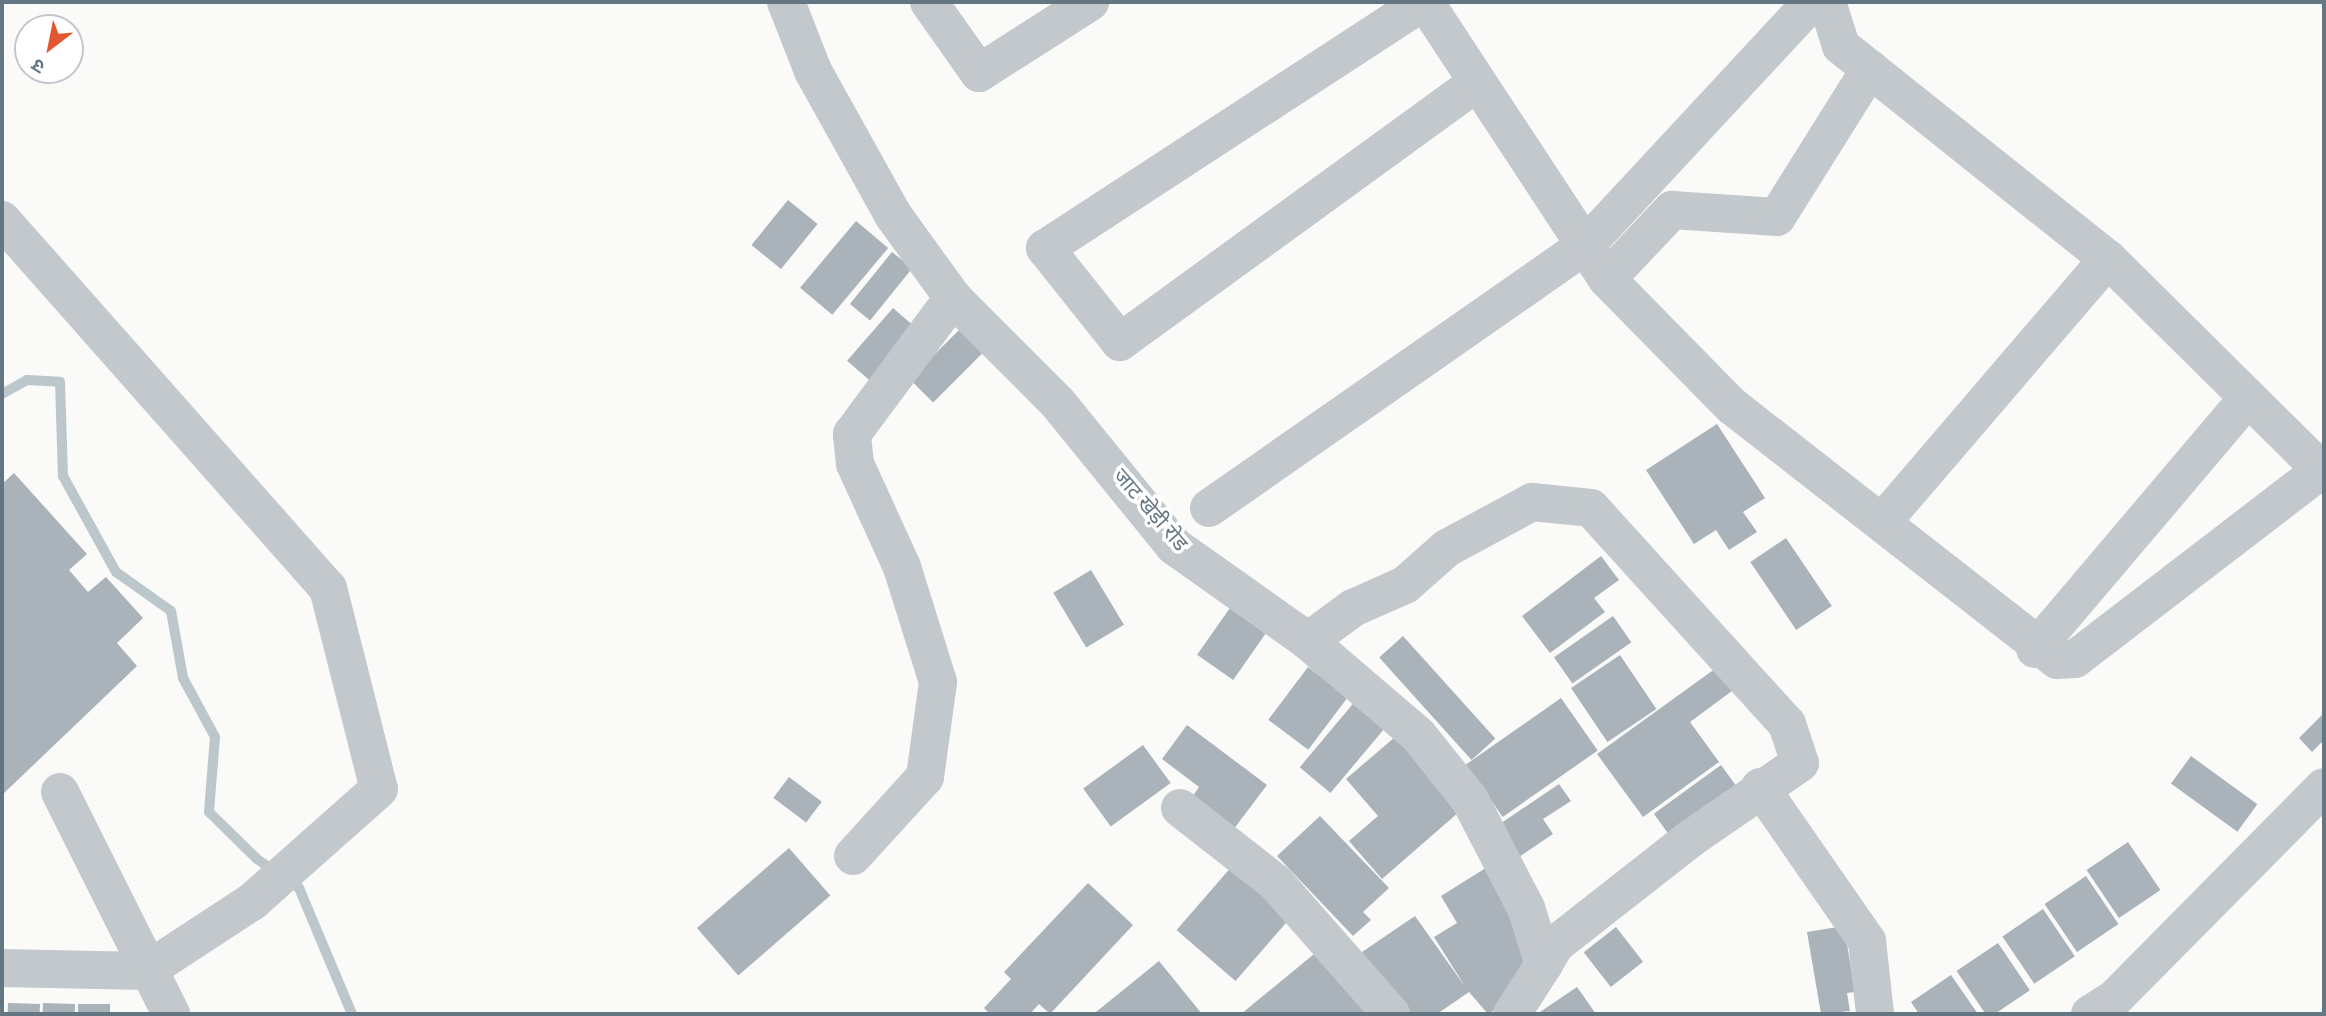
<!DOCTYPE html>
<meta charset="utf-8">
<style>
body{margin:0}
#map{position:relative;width:2326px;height:1016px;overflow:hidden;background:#fafaf8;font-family:Overpass,"Noto Sans Devanagari",sans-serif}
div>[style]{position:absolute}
.stream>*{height:10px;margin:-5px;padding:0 5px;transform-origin:5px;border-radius:5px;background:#bbc7cb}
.building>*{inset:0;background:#aab3b9;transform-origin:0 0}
.minor>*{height:38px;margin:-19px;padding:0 19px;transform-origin:19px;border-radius:19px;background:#c3c8cc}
span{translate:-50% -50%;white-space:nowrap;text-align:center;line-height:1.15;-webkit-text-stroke:7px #fff;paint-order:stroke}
.street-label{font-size:21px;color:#657683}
.frame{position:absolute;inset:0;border:4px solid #657683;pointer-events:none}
.north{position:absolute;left:14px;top:14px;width:70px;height:70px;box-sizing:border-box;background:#fff;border:2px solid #c1c8cd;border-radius:50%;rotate:212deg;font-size:19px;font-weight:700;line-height:28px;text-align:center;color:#657683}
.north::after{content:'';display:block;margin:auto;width:24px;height:32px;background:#e4572e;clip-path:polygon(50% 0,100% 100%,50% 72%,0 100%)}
</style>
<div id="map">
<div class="stream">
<i style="left:2px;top:394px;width:29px;rotate:-29deg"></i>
<i style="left:27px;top:380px;width:33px;rotate:3deg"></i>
<i style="left:60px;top:382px;width:94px;rotate:88.2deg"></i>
<i style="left:63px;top:476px;width:110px;rotate:61.1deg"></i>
<i style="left:116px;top:572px;width:67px;rotate:35.3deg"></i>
<i style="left:171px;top:611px;width:68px;rotate:79.8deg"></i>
<i style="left:183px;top:678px;width:67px;rotate:61.5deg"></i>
<i style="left:215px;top:737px;width:75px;rotate:94.6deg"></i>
<i style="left:209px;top:812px;width:67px;rotate:44.4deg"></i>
<i style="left:257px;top:859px;width:51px;rotate:34.6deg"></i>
<i style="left:299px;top:888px;width:137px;rotate:67.2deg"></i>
</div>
<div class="building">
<i style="left:788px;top:200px;width:38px;height:58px;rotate:39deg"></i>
<i style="left:856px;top:221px;width:42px;height:87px;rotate:40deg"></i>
<i style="left:892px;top:252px;width:26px;height:67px;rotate:39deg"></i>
<i style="left:893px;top:308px;width:40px;height:70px;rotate:41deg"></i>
<i style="left:960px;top:329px;width:33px;height:71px;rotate:45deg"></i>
<i style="clip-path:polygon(1717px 424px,1765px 498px,1743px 512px,1757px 532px,1729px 550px,1716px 530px,1694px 544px,1646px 470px)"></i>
<i style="clip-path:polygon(14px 473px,87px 554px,69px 570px,88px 592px,106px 577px,143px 618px,117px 643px,137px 666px,2px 795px,2px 484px)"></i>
<i style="left:1786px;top:538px;width:82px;height:43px;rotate:56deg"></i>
<i style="clip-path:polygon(1601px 556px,1619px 580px,1594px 598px,1605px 612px,1550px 653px,1522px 616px)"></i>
<i style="left:1091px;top:570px;width:64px;height:44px;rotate:59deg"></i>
<i style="left:1239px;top:595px;width:44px;height:73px;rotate:35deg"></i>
<i style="left:1613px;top:616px;width:32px;height:72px;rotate:55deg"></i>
<i style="left:1403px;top:636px;width:138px;height:32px;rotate:48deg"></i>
<i style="left:1620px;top:655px;width:65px;height:59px;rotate:56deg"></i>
<i style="clip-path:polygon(1723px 663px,1740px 685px,1690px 722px,1719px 762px,1643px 817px,1597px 754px)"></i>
<i style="left:1308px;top:667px;width:50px;height:66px;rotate:37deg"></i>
<i style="left:1561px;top:698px;width:64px;height:116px;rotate:55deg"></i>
<i style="left:1357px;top:699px;width:40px;height:89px;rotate:40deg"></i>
<i style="clip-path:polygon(2324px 713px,2324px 740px,2312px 752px,2299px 738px)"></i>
<i style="clip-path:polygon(1187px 725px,1267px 785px,1230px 834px,1188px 803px,1199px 787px,1162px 759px)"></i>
<i style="clip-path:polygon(1402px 731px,1467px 805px,1382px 879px,1349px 841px,1378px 816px,1346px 779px)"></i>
<i style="left:1143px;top:745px;width:47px;height:74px;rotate:54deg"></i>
<i style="left:2191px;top:756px;width:82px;height:34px;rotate:36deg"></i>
<i style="left:1721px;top:765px;width:32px;height:83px;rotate:54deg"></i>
<i style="left:789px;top:777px;width:41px;height:26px;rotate:37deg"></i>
<i style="clip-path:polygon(1559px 784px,1571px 801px,1543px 819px,1553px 834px,1519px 857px,1497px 826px)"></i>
<i style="clip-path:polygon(1320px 816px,1389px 888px,1363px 912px,1371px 920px,1353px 936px,1277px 856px)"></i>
<i style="left:2128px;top:842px;width:58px;height:50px;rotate:56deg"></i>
<i style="left:789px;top:848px;width:63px;height:122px;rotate:49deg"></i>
<i style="clip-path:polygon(1497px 861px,1528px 925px,1520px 994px,1488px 1014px,1469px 992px,1437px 1014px,1405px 1014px,1362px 952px,1415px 916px,1466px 988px,1434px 937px,1457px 923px,1441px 896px)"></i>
<i style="left:1233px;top:865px;width:78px;height:86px;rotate:41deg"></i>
<i style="left:2086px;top:876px;width:58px;height:50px;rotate:56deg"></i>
<i style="clip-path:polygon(1088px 883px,1133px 925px,1050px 1014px,1039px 1004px,1030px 1014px,990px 1014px,984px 1008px,1011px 979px,1004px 972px)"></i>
<i style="left:2043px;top:909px;width:57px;height:49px;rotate:56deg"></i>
<i style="clip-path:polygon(1844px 926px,1855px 992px,1847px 993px,1850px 1011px,1821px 1014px,1807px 932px)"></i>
<i style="left:1616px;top:927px;width:44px;height:41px;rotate:52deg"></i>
<i style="left:1998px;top:943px;width:57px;height:50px;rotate:56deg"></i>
<i style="clip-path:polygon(1325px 945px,1369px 1014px,1241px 1014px)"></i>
<i style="clip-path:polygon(1159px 961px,1202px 1014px,1098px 1014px,1096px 1012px)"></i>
<i style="clip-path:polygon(1951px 975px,1978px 1014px,1919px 1014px,1911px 1002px)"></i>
<i style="clip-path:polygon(1577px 987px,1596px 1014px,1537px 1014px)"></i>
<i style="left:8px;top:1003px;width:32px;height:11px;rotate:2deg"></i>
<i style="left:43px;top:1003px;width:32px;height:11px;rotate:2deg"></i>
<i style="left:78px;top:1004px;width:32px;height:10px"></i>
</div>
<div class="minor">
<i style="left:786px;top:2px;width:74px;rotate:68.6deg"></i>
<i style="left:813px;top:71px;width:165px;rotate:60.9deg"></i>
<i style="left:893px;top:215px;width:102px;rotate:54.1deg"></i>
<i style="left:953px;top:298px;width:147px;rotate:45deg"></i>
<i style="left:1057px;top:402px;width:186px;rotate:50.9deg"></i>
<i style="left:1174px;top:546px;width:164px;rotate:35.3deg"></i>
<i style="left:1308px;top:641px;width:145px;rotate:40.5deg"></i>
<i style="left:1418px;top:735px;width:83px;rotate:51.3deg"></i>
<i style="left:1470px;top:800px;width:122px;rotate:62.6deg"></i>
<i style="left:1526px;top:908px;width:59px;rotate:72.2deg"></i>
<i style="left:1544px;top:964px;width:59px;rotate:122.6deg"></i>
<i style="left:929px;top:2px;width:87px;rotate:54.8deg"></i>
<i style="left:979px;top:73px;width:132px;rotate:-32.6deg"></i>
<i style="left:1423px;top:2px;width:451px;rotate:146.9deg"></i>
<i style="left:1045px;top:248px;width:120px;rotate:51.4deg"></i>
<i style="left:1120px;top:342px;width:442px;rotate:-36deg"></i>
<i style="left:1425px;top:2px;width:331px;rotate:56.7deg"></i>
<i style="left:1607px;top:279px;width:95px;rotate:-46.7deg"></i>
<i style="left:1672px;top:210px;width:105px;rotate:3.8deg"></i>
<i style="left:1777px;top:217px;width:175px;rotate:-57.9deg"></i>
<i style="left:1827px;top:2px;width:46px;rotate:72.3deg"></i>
<i style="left:1841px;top:46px;width:342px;rotate:38.6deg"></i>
<i style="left:2108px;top:259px;width:304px;rotate:44.7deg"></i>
<i style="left:2px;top:220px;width:492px;rotate:48.5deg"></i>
<i style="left:328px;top:588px;width:207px;rotate:75.8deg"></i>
<i style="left:379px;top:789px;width:169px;rotate:138.4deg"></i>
<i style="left:253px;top:901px;width:128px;rotate:146.8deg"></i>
<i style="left:146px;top:971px;width:144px;rotate:-178.8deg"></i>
<i style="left:1607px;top:279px;width:178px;rotate:45.5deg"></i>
<i style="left:1732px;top:406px;width:412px;rotate:38deg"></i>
<i style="left:2057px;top:660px;width:18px;rotate:-3deg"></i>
<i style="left:2075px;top:659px;width:310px;rotate:-37.5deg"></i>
<i style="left:1209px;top:508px;width:458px;rotate:-34.9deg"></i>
<i style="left:1585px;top:246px;width:333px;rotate:-47.1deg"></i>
<i style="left:1884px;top:520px;width:344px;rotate:-49.4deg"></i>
<i style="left:1308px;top:641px;width:56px;rotate:-36.3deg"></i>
<i style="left:1353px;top:608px;width:57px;rotate:-23.9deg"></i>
<i style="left:1405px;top:585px;width:56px;rotate:-41.4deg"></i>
<i style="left:1447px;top:548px;width:97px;rotate:-28.4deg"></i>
<i style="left:1532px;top:502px;width:59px;rotate:5.8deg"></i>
<i style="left:1591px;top:508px;width:292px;rotate:47.8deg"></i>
<i style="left:1787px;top:724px;width:41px;rotate:71.6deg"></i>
<i style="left:1800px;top:763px;width:134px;rotate:145.4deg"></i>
<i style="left:1690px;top:839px;width:172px;rotate:141.9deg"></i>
<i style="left:1555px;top:945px;width:22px;rotate:120deg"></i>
<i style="left:2035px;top:649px;width:329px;rotate:-49.7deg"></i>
<i style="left:1760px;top:787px;width:188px;rotate:55.2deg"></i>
<i style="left:1867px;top:941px;width:73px;rotate:83.7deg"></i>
<i style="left:60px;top:792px;width:248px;rotate:63.4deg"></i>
<i style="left:1180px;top:808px;width:122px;rotate:38deg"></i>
<i style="left:1276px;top:883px;width:174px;rotate:48.7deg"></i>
<i style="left:853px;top:856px;width:107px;rotate:-47.7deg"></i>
<i style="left:925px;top:777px;width:96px;rotate:-82.2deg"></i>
<i style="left:938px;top:682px;width:121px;rotate:-107.4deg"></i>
<i style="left:902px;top:567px;width:113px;rotate:-114.5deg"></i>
<i style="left:855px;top:464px;width:30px;rotate:-96deg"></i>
<i style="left:852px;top:434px;width:169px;rotate:-53.4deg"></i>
<i style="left:2090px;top:1014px;width:28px;rotate:-32deg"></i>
<i style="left:2114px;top:999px;width:298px;rotate:-45.3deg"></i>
</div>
<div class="street-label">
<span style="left:1149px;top:511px;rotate:49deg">जाट खेड़ी रोड</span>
</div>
<div class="frame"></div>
<div class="north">उ</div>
</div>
